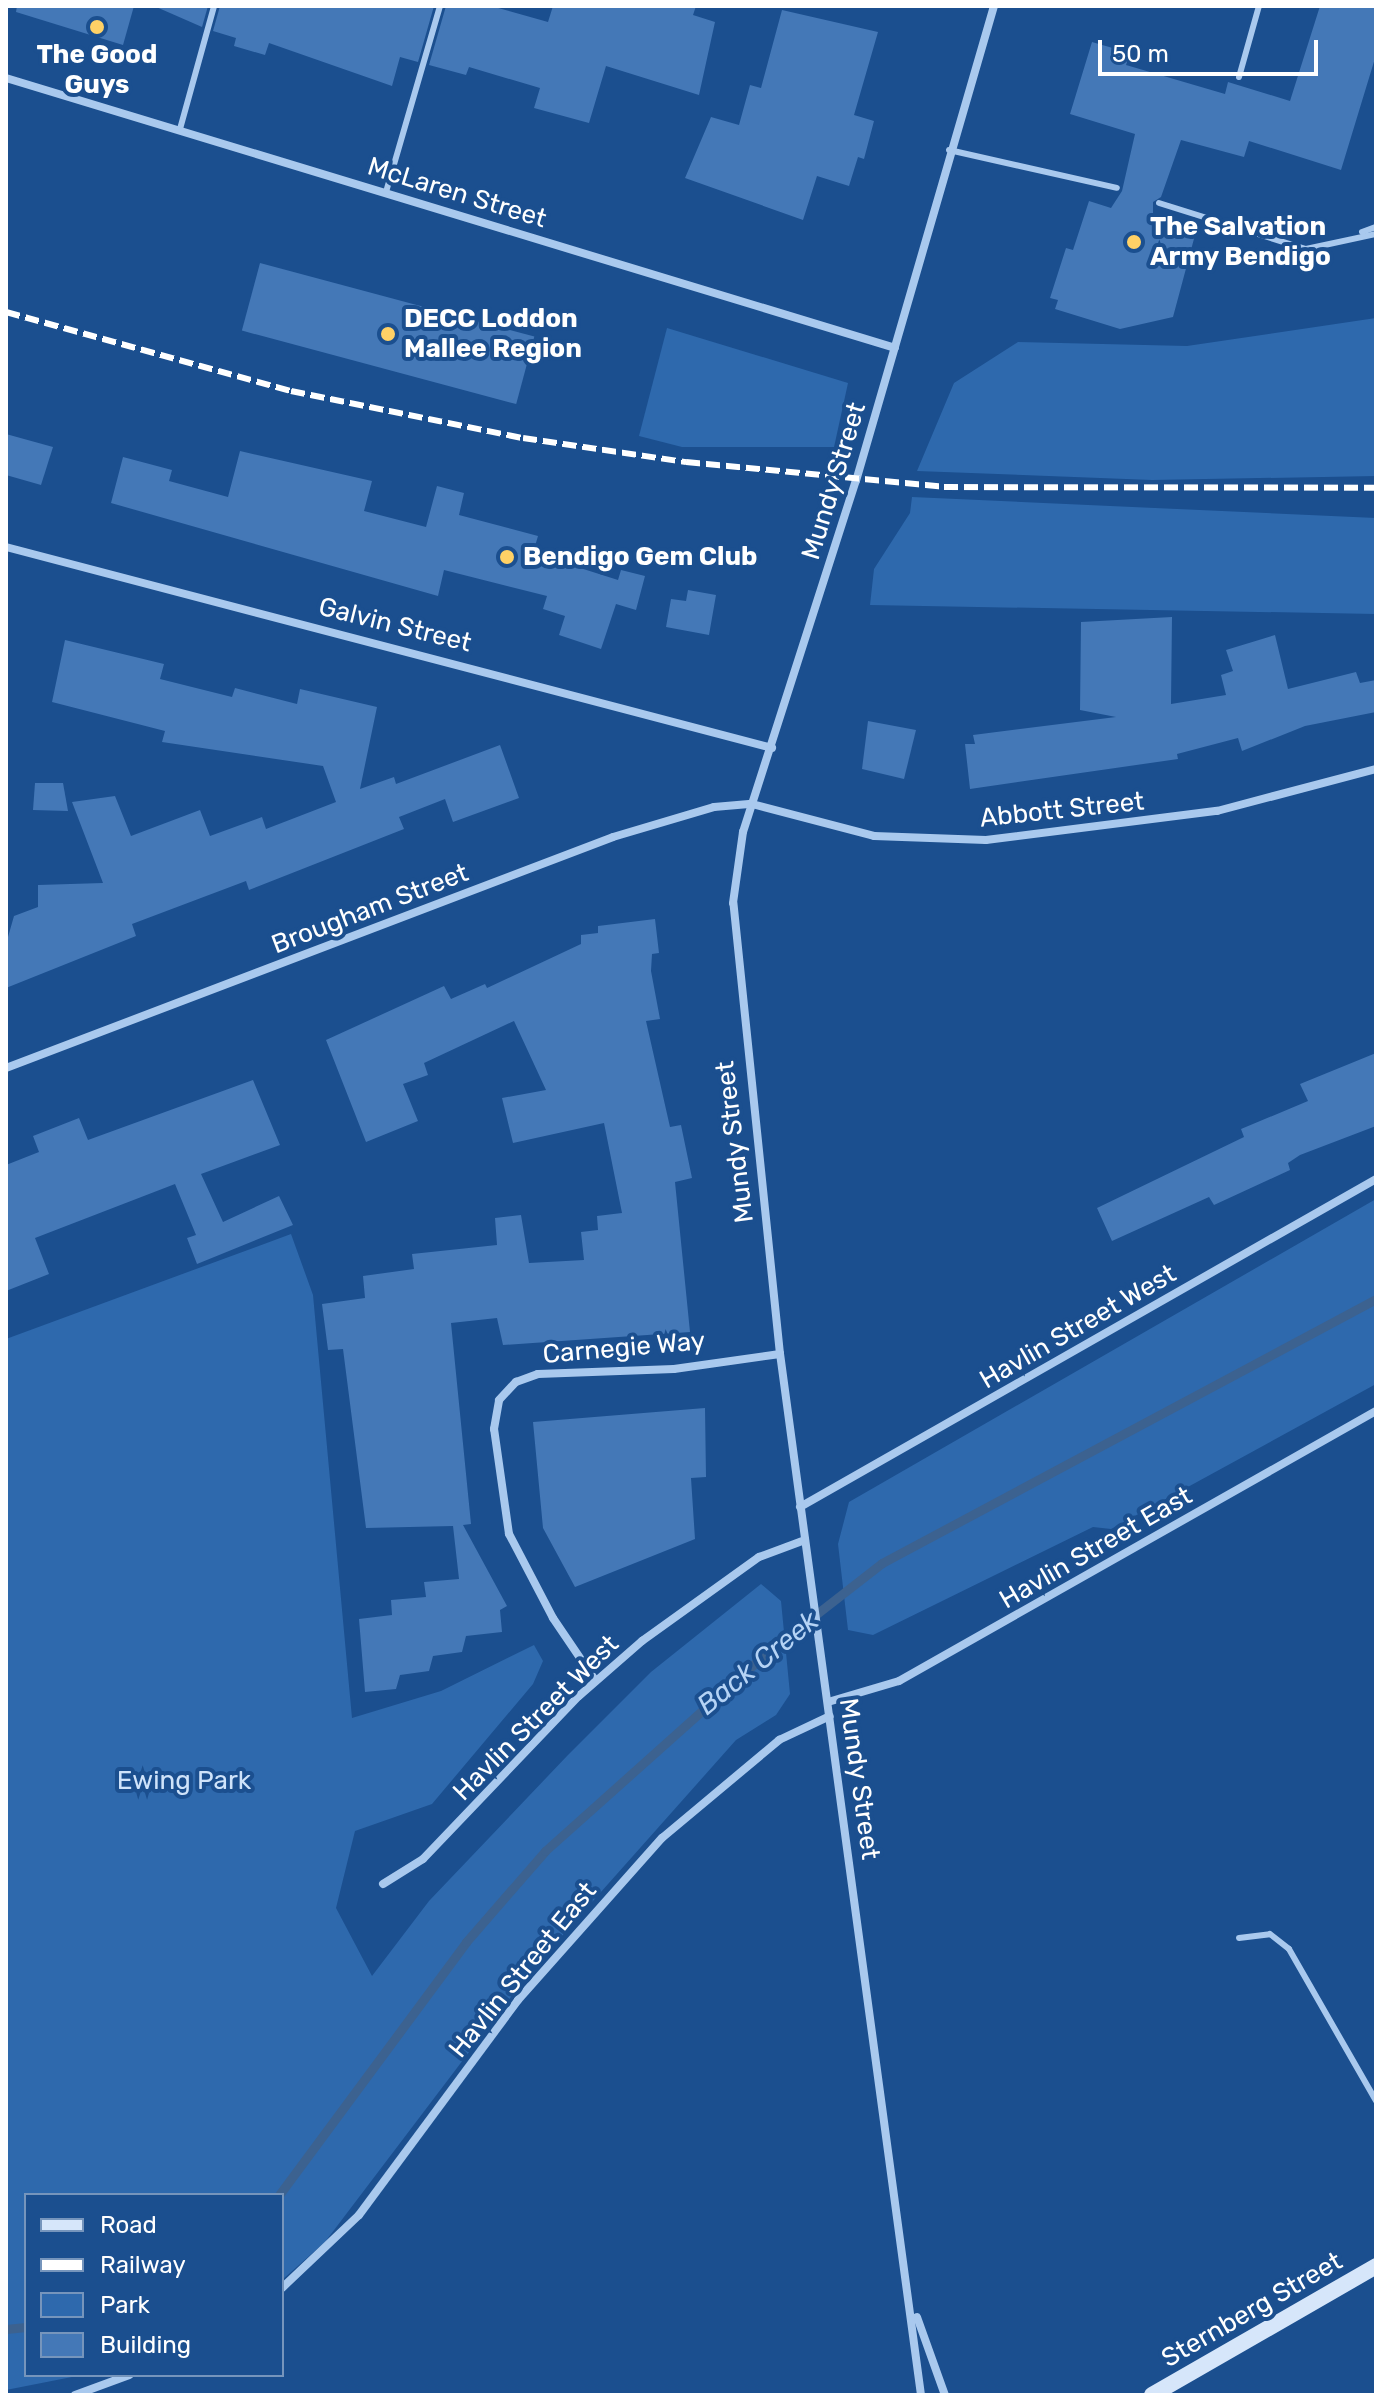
<!DOCTYPE html>
<style>
body{margin:0}
#map{position:relative;width:1382px;height:2401px;overflow:hidden;background:#1b4f8f;font-family:Rubik,sans-serif}
div>[style]{position:absolute}
.green>*{inset:0;background:#2e69ad}
.stream>*{height:9px;margin:-4.5px;padding:0 4.5px;transform-origin:4.5px;border-radius:4.5px;background:#3c6290}
.building>*{inset:0;background:#4478b7;transform-origin:0 0}
.lane>*{height:6px;margin:-3px;padding:0 3px;transform-origin:3px;border-radius:3px;background:#a9c9ee}
.street>*{height:8px;margin:-4px;padding:0 4px;transform-origin:4px;border-radius:4px;background:#a9c9ee}
.secondary>*{height:16px;margin:-8px;padding:0 8px;transform-origin:8px;border-radius:8px;background:#d6e6fa}
.rail>*{height:6px;margin-top:-3px;transform-origin:0;background:repeating-linear-gradient(90deg,#fff 0 14px,transparent 0 20px)}
.dots>*{width:22px;height:22px;translate:-50% -50%;box-sizing:border-box;border:4px solid #1b4f8f;border-radius:50%}
span{translate:-50% -50%;white-space:nowrap;text-align:center;line-height:1.15;-webkit-text-stroke:8px #1b4f8f;paint-order:stroke}
.poi-label{font-size:26px;color:#fff;font-weight:700}
.left{translate:0 -50%;text-align:left}
.street-label{font-size:26px;color:#fff}
.park-label{font-size:26px;color:#cfe3fa}
.water-label{font-size:28px;color:#b5d3f5;font-style:italic}
.frame{position:absolute;inset:0;border:8px solid #fff;pointer-events:none}
.legend{position:absolute;left:24px;top:2193px;width:260px;height:184px;box-sizing:border-box;background:#1b4f8f;border:2px solid #7695bc;margin:0;padding:10px 14px;list-style:none;font-size:24px;color:#fff}
.legend li{display:flex;align-items:center;gap:16px;height:40px}
.legend b{width:40px;border:2px solid #7695bc}
.scale{position:absolute;left:1098px;top:40px;width:220px;height:36px;box-sizing:border-box;border:4px solid #fff;border-top:0;padding-left:10px;font-size:24px;line-height:28px;white-space:nowrap;color:#fff;-webkit-text-stroke:6px #1b4f8f;paint-order:stroke}
</style>
<div id="map">
<div class="green">
<i style="clip-path:polygon(1376px 318px,1376px 476px,1152px 480px,917px 471px,954px 383px,1018px 342px,1187px 346px)"></i>
<i style="clip-path:polygon(667px 328px,848px 383px,834px 447px,682px 447px,639px 436px)"></i>
<i style="clip-path:polygon(912px 497px,1376px 518px,1376px 614px,870px 605px,874px 569px,910px 513px)"></i>
<i style="clip-path:polygon(1376px 1199px,1376px 1384px,1111px 1529px,1093px 1527px,873px 1635px,848px 1630px,838px 1544px,849px 1502px)"></i>
<i style="clip-path:polygon(291px 1234px,313px 1295px,352px 1718px,441px 1691px,534px 1645px,543px 1661px,533px 1684px,432px 1804px,355px 1831px,336px 1908px,372px 1976px,429px 1901px,567px 1756px,651px 1672px,761px 1584px,781px 1601px,790px 1694px,776px 1715px,736px 1740px,529px 1973px,325px 2242px,282px 2280px,282px 2195px,26px 2195px,26px 2375px,82px 2375px,6px 2390px,6px 1339px)"></i>
</div>
<div class="stream">
<i style="left:279px;top:2195px;width:315px;rotate:-53.5deg"></i>
<i style="left:466px;top:1942px;width:121px;rotate:-49deg"></i>
<i style="left:545px;top:1851px;width:300px;rotate:-41.8deg"></i>
<i style="left:769px;top:1651px;width:143px;rotate:-37.9deg"></i>
<i style="left:882px;top:1563px;width:560px;rotate:-28.12deg"></i>
<i style="left:6px;top:2329px;width:20px;rotate:-6deg"></i>
</div>
<div class="building">
<i style="clip-path:polygon(17px 6px,134px 6px,123px 45px,16px 12px)"></i>
<i style="clip-path:polygon(154px 6px,208px 6px,202px 27px)"></i>
<i style="clip-path:polygon(220px 6px,434px 6px,418px 62px,400px 57px,392px 86px,269px 43px,265px 55px,234px 46px,236px 38px,213px 31px)"></i>
<i style="clip-path:polygon(446px 6px,491px 6px,548px 22px,553px 6px,696px 6px,693px 15px,715px 22px,699px 95px,606px 66px,589px 123px,534px 108px,540px 88px,469px 67px,466px 75px,429px 65px)"></i>
<i style="clip-path:polygon(1320px 6px,1376px 6px,1376px 55px,1341px 170px,1249px 141px,1244px 157px,1181px 140px,1161px 197px,1153px 202px,1153px 222px,1195px 235px,1173px 317px,1120px 329px,1055px 309px,1058px 300px,1050px 298px,1066px 248px,1073px 250px,1089px 201px,1111px 208px,1122px 191px,1135px 134px,1070px 114px,1092px 42px,1130px 53px,1126px 65px,1225px 94px,1228px 82px,1290px 101px)"></i>
<i style="clip-path:polygon(782px 10px,878px 32px,854px 115px,874px 121px,864px 159px,858px 157px,849px 186px,817px 176px,803px 220px,685px 178px,711px 117px,739px 125px,750px 85px,761px 88px)"></i>
<i style="left:260px;top:263px;width:284px;height:70px;rotate:15deg"></i>
<i style="clip-path:polygon(6px 434px,53px 447px,41px 485px,6px 475px)"></i>
<i style="clip-path:polygon(240px 451px,372px 481px,364px 511px,426px 527px,437px 486px,464px 493px,459px 515px,538px 536px,533px 553px,618px 580px,621px 570px,645px 576px,636px 610px,616px 604px,601px 649px,559px 635px,565px 616px,543px 609px,547px 596px,444px 570px,438px 596px,111px 503px,123px 457px,172px 470px,169px 481px,228px 497px)"></i>
<i style="clip-path:polygon(688px 590px,716px 595px,709px 635px,666px 627px,671px 599px,686px 601px)"></i>
<i style="clip-path:polygon(1172px 617px,1171px 704px,1226px 695px,1221px 675px,1233px 671px,1226px 650px,1275px 635px,1288px 689px,1356px 672px,1360px 683px,1376px 680px,1376px 712px,1305px 726px,1242px 751px,1238px 738px,1177px 754px,1178px 759px,970px 789px,965px 744px,975px 744px,973px 735px,1116px 717px,1080px 710px,1081px 622px)"></i>
<i style="clip-path:polygon(65px 640px,164px 664px,160px 679px,232px 697px,235px 688px,297px 704px,300px 689px,377px 707px,360px 789px,394px 777px,396px 784px,500px 745px,519px 798px,453px 822px,445px 799px,399px 817px,404px 829px,249px 890px,246px 881px,132px 924px,136px 936px,6px 988px,6px 944px,14px 916px,38px 907px,38px 885px,103px 883px,72px 802px,115px 796px,131px 836px,200px 810px,210px 836px,262px 817px,266px 829px,336px 802px,323px 766px,162px 742px,165px 731px,52px 702px)"></i>
<i style="clip-path:polygon(868px 721px,916px 730px,904px 779px,862px 769px)"></i>
<i style="clip-path:polygon(35px 783px,63px 783px,68px 811px,33px 810px)"></i>
<i style="clip-path:polygon(655px 919px,659px 953px,652px 954px,651px 971px,660px 1019px,646px 1021px,670px 1127px,681px 1125px,692px 1178px,675px 1182px,690px 1332px,503px 1345px,497px 1318px,451px 1323px,471px 1524px,463px 1525px,507px 1606px,500px 1610px,502px 1632px,466px 1636px,462px 1652px,433px 1656px,429px 1671px,400px 1675px,396px 1689px,365px 1692px,359px 1619px,392px 1615px,391px 1600px,426px 1597px,424px 1582px,459px 1579px,453px 1526px,366px 1528px,343px 1349px,328px 1350px,322px 1304px,365px 1298px,363px 1276px,414px 1269px,412px 1254px,497px 1245px,495px 1218px,521px 1215px,529px 1263px,584px 1260px,581px 1232px,598px 1230px,597px 1216px,622px 1213px,604px 1123px,513px 1143px,502px 1098px,546px 1090px,514px 1021px,424px 1063px,428px 1075px,403px 1084px,418px 1121px,366px 1142px,326px 1040px,444px 986px,451px 999px,485px 984px,487px 988px,581px 944px,581px 935px,598px 933px,598px 926px)"></i>
<i style="clip-path:polygon(1376px 1053px,1376px 1126px,1300px 1155px,1288px 1163px,1290px 1170px,1214px 1205px,1209px 1197px,1112px 1241px,1097px 1208px,1244px 1137px,1241px 1129px,1308px 1101px,1300px 1084px)"></i>
<i style="clip-path:polygon(253px 1080px,280px 1145px,201px 1174px,223px 1222px,279px 1196px,293px 1225px,197px 1264px,187px 1238px,196px 1235px,175px 1184px,35px 1238px,49px 1274px,6px 1291px,6px 1165px,39px 1152px,33px 1136px,79px 1118px,88px 1140px)"></i>
<i style="clip-path:polygon(705px 1408px,706px 1477px,691px 1478px,695px 1539px,575px 1587px,543px 1528px,533px 1422px)"></i>
</div>
<div class="lane">
<i style="left:1239px;top:77px;width:74px;rotate:-74.3deg"></i>
<i style="left:180px;top:129px;width:128px;rotate:-74.5deg"></i>
<i style="left:949px;top:150px;width:172px;rotate:12.7deg"></i>
<i style="left:386px;top:192px;width:194px;rotate:-73.8deg"></i>
<i style="left:1159px;top:203px;width:154px;rotate:17.4deg"></i>
<i style="left:1306px;top:249px;width:72px;rotate:-12.1deg"></i>
<i style="left:1362px;top:232px;width:15px;rotate:-20deg"></i>
<i style="left:1239px;top:1938px;width:31px;rotate:-7deg"></i>
<i style="left:1270px;top:1934px;width:24px;rotate:38deg"></i>
<i style="left:1289px;top:1949px;width:175px;rotate:60.2deg"></i>
</div>
<div class="street">
<i style="left:6px;top:78px;width:929px;rotate:16.89deg"></i>
<i style="left:6px;top:547px;width:792px;rotate:14.7deg"></i>
<i style="left:6px;top:1068px;width:649px;rotate:-20.83deg"></i>
<i style="left:613px;top:837px;width:105px;rotate:-16.5deg"></i>
<i style="left:714px;top:807px;width:38px;rotate:-5deg"></i>
<i style="left:752px;top:804px;width:126px;rotate:14.7deg"></i>
<i style="left:874px;top:836px;width:112px;rotate:2deg"></i>
<i style="left:986px;top:840px;width:233px;rotate:-7.2deg"></i>
<i style="left:1217px;top:811px;width:164px;rotate:-14.8deg"></i>
<i style="left:800px;top:1507px;width:663px;rotate:-29.66deg"></i>
<i style="left:595px;top:1680px;width:75px;rotate:-124.1deg"></i>
<i style="left:553px;top:1618px;width:95px;rotate:-117.6deg"></i>
<i style="left:509px;top:1534px;width:106px;rotate:-98.1deg"></i>
<i style="left:494px;top:1429px;width:29px;rotate:-80deg"></i>
<i style="left:499px;top:1400px;width:25px;rotate:-47deg"></i>
<i style="left:516px;top:1382px;width:23px;rotate:-20deg"></i>
<i style="left:538px;top:1374px;width:136px;rotate:-2.1deg"></i>
<i style="left:674px;top:1369px;width:107px;rotate:-8.1deg"></i>
<i style="left:828px;top:1702px;width:74px;rotate:-16.5deg"></i>
<i style="left:899px;top:1681px;width:548px;rotate:-29.51deg"></i>
<i style="left:383px;top:1884px;width:47px;rotate:-32deg"></i>
<i style="left:423px;top:1859px;width:226px;rotate:-46.3deg"></i>
<i style="left:579px;top:1696px;width:84px;rotate:-41.1deg"></i>
<i style="left:642px;top:1641px;width:144px;rotate:-35.7deg"></i>
<i style="left:759px;top:1557px;width:49px;rotate:-20.3deg"></i>
<i style="left:282px;top:2288px;width:106px;rotate:-43.5deg"></i>
<i style="left:359px;top:2215px;width:267px;rotate:-53.5deg"></i>
<i style="left:518px;top:2000px;width:217px;rotate:-48.4deg"></i>
<i style="left:662px;top:1838px;width:153px;rotate:-39.9deg"></i>
<i style="left:779px;top:1740px;width:56px;rotate:-25.2deg"></i>
<i style="left:917px;top:2317px;width:83px;rotate:70.3deg"></i>
<i style="left:75px;top:2395px;width:58px;rotate:-20.3deg"></i>
<i style="left:921px;top:2395px;width:1051px;rotate:-97.71deg"></i>
<i style="left:780px;top:1354px;width:453px;rotate:-95.9deg"></i>
<i style="left:733px;top:903px;width:72px;rotate:-82deg"></i>
<i style="left:743px;top:832px;width:369px;rotate:-72.2deg"></i>
<i style="left:856px;top:481px;width:495px;rotate:-73.8deg"></i>
</div>
<div class="secondary">
<i style="left:1152px;top:2395px;width:258px;rotate:-29.9deg"></i>
</div>
<div class="rail">
<i style="left:6px;top:312px;width:296px;rotate:15.5deg"></i>
<i style="left:291px;top:391px;width:237px;rotate:11.5deg"></i>
<i style="left:523px;top:438px;width:165px;rotate:8.4deg"></i>
<i style="left:686px;top:462px;width:259px;rotate:5.5deg"></i>
<i style="left:944px;top:487px;width:432px;rotate:0.1deg"></i>
</div>
<div class="dots">
<i style="left:97px;top:27px;background:#ffd166"></i>
<i style="left:1134px;top:242px;background:#ffd166"></i>
<i style="left:388px;top:334px;background:#ffd166"></i>
<i style="left:507px;top:557px;background:#ffd166"></i>
</div>
<div class="poi-label">
<span style="left:97px;top:70px">The Good<br>Guys</span>
<span class="left" style="left:1150px;top:242px">The Salvation<br>Army Bendigo</span>
<span class="left" style="left:404px;top:334px">DECC Loddon<br>Mallee Region</span>
<span class="left" style="left:523px;top:557px">Bendigo Gem Club</span>
</div>
<div class="street-label">
<span style="left:457px;top:193px;rotate:17deg">McLaren Street</span>
<span style="left:834px;top:481px;rotate:-73deg">Mundy Street</span>
<span style="left:395px;top:625px;rotate:14deg">Galvin Street</span>
<span style="left:1062px;top:810px;rotate:-6deg">Abbott Street</span>
<span style="left:370px;top:909px;rotate:-21deg">Brougham Street</span>
<span style="left:735px;top:1142px;rotate:-97deg">Mundy Street</span>
<span style="left:1078px;top:1327px;rotate:-30deg">Havlin Street West</span>
<span style="left:624px;top:1348px;rotate:-5deg">Carnegie Way</span>
<span style="left:1096px;top:1548px;rotate:-30deg">Havlin Street East</span>
<span style="left:536px;top:1718px;rotate:-45deg">Havlin Street West</span>
<span style="left:859px;top:1779px;rotate:82deg">Mundy Street</span>
<span style="left:523px;top:1970px;rotate:-51deg">Havlin Street East</span>
<span style="left:1252px;top:2310px;rotate:-30deg">Sternberg Street</span>
</div>
<div class="park-label">
<span style="left:184px;top:1781px">Ewing Park</span>
</div>
<div class="water-label">
<span style="left:758px;top:1663px;rotate:-39deg">Back Creek</span>
</div>
<div class="frame"></div>
<ul class="legend">
<li><b style="height:10px;background:#d6e6fa"></b>Road</li>
<li><b style="height:10px;background:#fff"></b>Railway</li>
<li><b style="height:22px;background:#2e69ad"></b>Park</li>
<li><b style="height:22px;background:#4478b7"></b>Building</li>
</ul>
<div class="scale">50 m</div>
</div>
